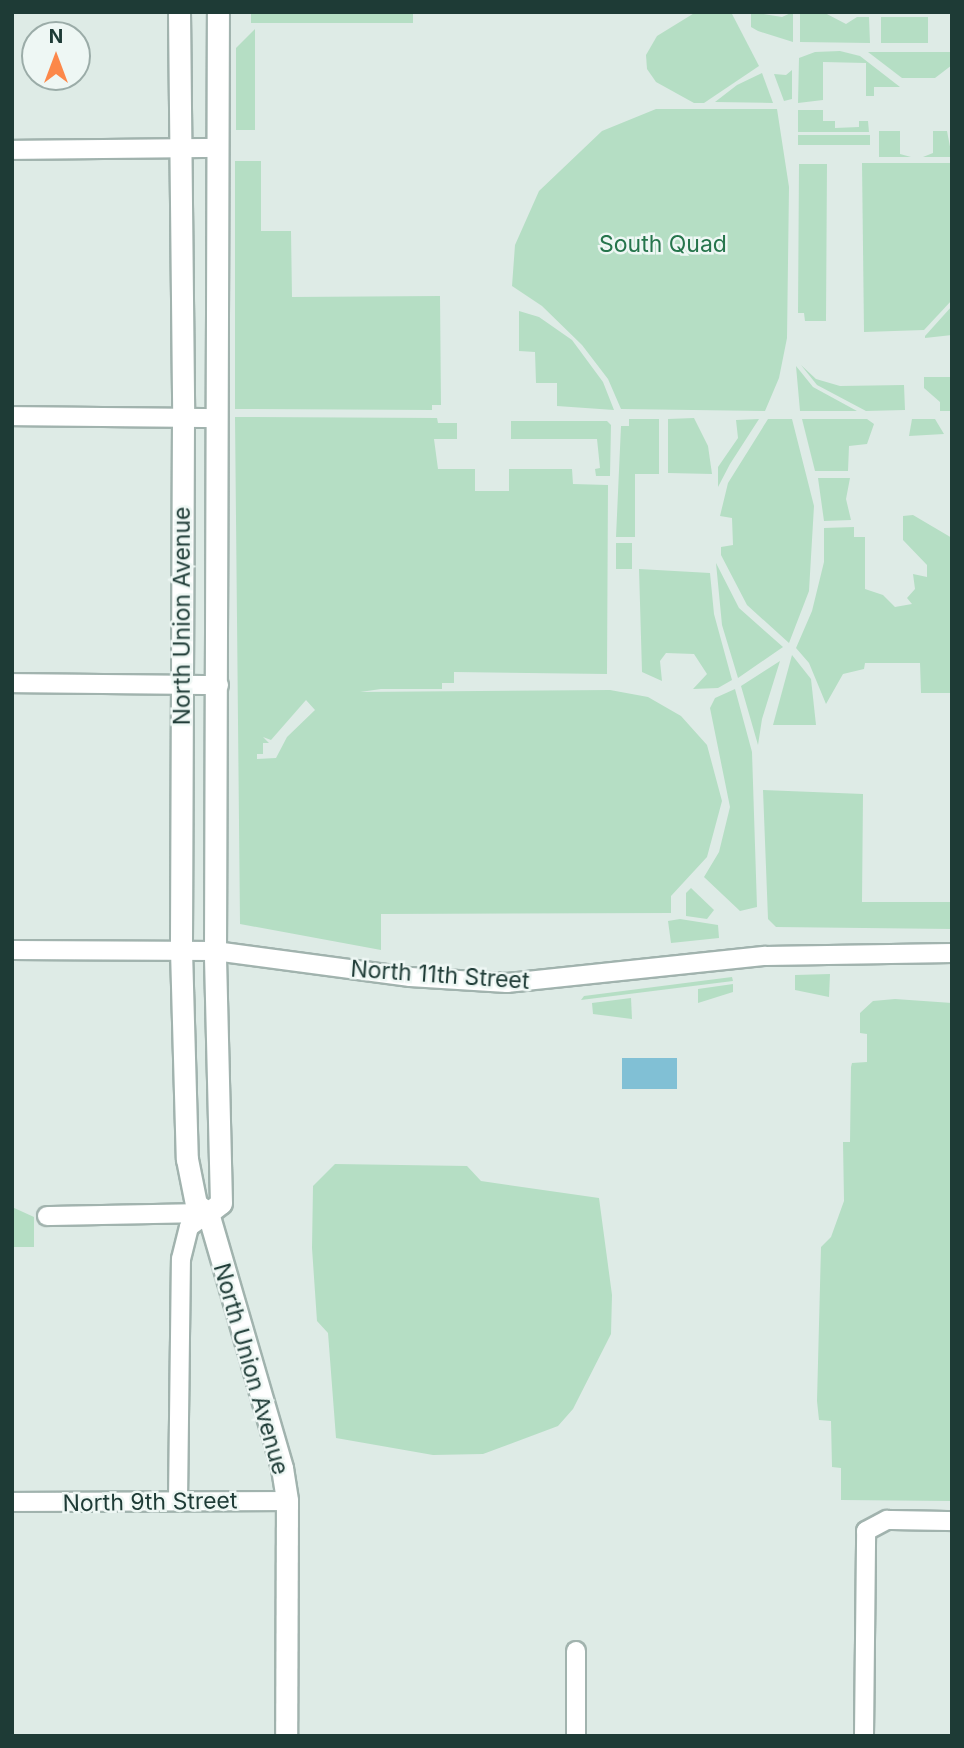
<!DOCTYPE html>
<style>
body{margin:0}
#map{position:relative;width:964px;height:1748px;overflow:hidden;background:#deebe6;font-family:Inter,sans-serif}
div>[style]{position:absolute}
.green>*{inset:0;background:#b5dec4;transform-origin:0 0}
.water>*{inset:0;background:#81c0d5;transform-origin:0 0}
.roads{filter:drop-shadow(2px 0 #a1b3ae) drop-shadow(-2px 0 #a1b3ae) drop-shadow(0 2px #a1b3ae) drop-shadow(0 -2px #a1b3ae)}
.street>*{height:18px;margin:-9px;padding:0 9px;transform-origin:9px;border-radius:9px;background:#fff}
.secondary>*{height:21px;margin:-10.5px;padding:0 10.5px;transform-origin:10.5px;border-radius:10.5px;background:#fff}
span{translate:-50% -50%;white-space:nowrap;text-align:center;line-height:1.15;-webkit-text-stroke:5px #eef7f4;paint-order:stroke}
.park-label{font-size:23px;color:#26754c}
.street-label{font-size:23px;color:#1e3b36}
.frame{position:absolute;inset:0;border:14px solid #1e3b36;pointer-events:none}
.north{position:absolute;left:21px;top:21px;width:70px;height:70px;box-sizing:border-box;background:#eef7f4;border:2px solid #9baca8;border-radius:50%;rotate:0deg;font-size:19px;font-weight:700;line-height:28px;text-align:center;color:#1e3b36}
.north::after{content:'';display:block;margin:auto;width:24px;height:32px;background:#fc884a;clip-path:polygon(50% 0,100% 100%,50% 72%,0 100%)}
</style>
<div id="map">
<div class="green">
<i style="left:251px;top:12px;width:162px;height:11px"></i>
<i style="clip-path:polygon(696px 12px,731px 12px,759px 66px,704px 103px,694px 103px,656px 82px,647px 69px,646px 55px,657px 36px)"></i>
<i style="clip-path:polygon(751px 12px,782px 17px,793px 12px,793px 42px,758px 31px,751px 27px)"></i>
<i style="clip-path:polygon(800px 12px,823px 12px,846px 24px,857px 17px,869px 17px,870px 43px,800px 42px)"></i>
<i style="left:881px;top:17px;width:47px;height:26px"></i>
<i style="clip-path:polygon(255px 29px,255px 130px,236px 130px,236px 48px)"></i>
<i style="clip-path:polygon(840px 51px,860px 56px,900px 87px,874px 87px,874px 96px,866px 96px,866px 63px,823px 62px,823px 100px,798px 103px,799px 58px,815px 52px)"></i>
<i style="clip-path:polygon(868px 52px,952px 52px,952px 65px,935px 78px,902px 78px)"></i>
<i style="clip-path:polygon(792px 70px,792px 99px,784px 101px,774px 74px,786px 75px)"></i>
<i style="clip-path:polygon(762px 73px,773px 103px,715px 102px,737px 85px)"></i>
<i style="clip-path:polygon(656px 109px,777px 109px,789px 187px,787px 338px,779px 378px,765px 411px,621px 409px,608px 379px,582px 345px,542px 306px,512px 286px,515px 245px,539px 191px,602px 131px)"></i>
<i style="clip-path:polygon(798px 110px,823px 110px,823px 121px,835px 121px,835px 128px,859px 127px,859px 121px,868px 121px,869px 132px,798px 132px)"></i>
<i style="clip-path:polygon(879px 131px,900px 131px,900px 154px,911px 157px,879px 157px)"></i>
<i style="clip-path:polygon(933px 131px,947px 131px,952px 157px,923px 157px,933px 153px)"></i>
<i style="left:798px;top:135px;width:72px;height:10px"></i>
<i style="clip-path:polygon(235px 161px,261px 161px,261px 231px,291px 231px,292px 297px,440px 296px,441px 405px,432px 405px,432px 410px,235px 409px)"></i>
<i style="clip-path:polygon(862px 163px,952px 163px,952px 300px,924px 330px,864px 332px)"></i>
<i style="clip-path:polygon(799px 164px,827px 164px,826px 321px,805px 321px,804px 313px,798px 313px)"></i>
<i style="clip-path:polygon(952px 306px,952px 335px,925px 338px,925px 336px)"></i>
<i style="clip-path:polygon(519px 311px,539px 317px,572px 340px,603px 382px,614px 410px,557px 406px,557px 383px,536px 383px,535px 352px,519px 351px)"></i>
<i style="clip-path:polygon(801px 365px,816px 379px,840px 386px,904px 385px,905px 410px,866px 411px,817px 385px)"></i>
<i style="clip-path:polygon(796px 366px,813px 387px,857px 411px,800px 411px)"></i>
<i style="clip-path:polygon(924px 377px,952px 377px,952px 411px,940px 411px,940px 402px,924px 388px)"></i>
<i style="clip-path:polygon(evenodd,235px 417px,437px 418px,438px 423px,457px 423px,457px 439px,434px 439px,438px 469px,475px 469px,475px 491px,509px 491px,509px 469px,572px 469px,573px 484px,608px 485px,607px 674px,454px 672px,454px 683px,442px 683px,442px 689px,381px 689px,360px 692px,610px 690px,648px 697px,681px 716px,707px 745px,722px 801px,707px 857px,671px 896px,671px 913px,381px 914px,381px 950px,240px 924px,235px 417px,306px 700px,315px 710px,287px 737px,276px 758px,257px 759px,257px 754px,263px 754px,263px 743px,269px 743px,263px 737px,271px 740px,306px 700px)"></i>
<i style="clip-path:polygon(694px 418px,708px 446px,712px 474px,668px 473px,668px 419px)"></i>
<i style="clip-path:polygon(629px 419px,659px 419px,659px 474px,635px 474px,635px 537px,616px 537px,621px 426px,629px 426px)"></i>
<i style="clip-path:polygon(759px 419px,730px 464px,718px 487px,718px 467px,738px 438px,736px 420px)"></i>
<i style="clip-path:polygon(768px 419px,792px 419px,814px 506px,809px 591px,789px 643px,747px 605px,721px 555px,721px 547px,733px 545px,732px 518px,720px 516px,728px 483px)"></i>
<i style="clip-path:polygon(802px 419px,867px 419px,874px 424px,867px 444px,849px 446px,848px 471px,815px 471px)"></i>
<i style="clip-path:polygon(912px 419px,935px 419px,944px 434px,909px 436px)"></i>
<i style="clip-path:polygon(511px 421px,607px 421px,611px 425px,610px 476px,596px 476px,595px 469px,600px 468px,597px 439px,511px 439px)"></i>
<i style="clip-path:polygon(818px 478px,850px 478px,846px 499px,851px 520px,824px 521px)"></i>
<i style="clip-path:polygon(913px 515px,952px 538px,952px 693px,921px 693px,920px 663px,865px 663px,864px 669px,843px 674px,826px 704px,809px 663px,796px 648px,812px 611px,824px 562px,824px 528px,854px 527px,854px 537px,865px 537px,865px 589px,883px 595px,895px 607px,912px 604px,907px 598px,915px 589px,913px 574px,927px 577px,927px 565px,903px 540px,903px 516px)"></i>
<i style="left:616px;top:543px;width:16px;height:26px"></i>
<i style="clip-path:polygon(716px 563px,739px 608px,783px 647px,738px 678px,722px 625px)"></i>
<i style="clip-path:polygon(639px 569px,710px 573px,714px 614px,732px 680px,718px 688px,693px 689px,707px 674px,694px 654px,666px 653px,660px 661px,662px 681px,642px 672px)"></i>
<i style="clip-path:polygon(792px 655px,811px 679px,816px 725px,773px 725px)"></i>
<i style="clip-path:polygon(780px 661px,762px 719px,758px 745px,741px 686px)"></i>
<i style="clip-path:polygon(735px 689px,752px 752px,757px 907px,740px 911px,704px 877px,719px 852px,730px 807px,710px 708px,715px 698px)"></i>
<i style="clip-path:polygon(763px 790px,863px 794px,862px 902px,952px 902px,952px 929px,776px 927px,768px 919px)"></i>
<i style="clip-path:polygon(691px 888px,714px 910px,707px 919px,686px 916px,686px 893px)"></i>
<i style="clip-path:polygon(680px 919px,718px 925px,719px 938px,671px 943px,668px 921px)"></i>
<i style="clip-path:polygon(830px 974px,829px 997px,795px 990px,795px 975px)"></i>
<i style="clip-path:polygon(732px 977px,733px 981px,581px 1000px,584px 996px)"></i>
<i style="clip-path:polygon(733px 984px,733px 992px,698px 1003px,698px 989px)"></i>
<i style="clip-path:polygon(631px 998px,632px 1019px,593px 1014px,592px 1003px)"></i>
<i style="clip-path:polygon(895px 999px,952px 1003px,952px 1501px,841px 1500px,841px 1468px,832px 1467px,831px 1421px,819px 1420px,817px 1401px,821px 1247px,831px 1237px,844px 1201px,843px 1142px,850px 1142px,851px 1067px,852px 1063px,867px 1062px,867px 1034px,860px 1033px,860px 1013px,873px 1001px)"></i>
<i style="clip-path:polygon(335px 1164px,467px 1166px,481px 1181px,599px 1198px,612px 1295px,611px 1334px,573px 1409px,558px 1426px,483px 1454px,433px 1455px,336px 1438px,328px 1333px,317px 1321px,312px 1248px,313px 1186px)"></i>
<i style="clip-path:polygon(12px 1207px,34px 1217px,34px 1247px,12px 1247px)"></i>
</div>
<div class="water">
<i style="left:677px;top:1058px;width:31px;height:55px;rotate:90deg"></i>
</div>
<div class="roads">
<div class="street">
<i style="left:12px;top:150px;width:207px;rotate:-0.6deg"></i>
<i style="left:12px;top:416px;width:206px;rotate:0.6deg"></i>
<i style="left:12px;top:683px;width:207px;rotate:0.6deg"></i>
<i style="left:12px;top:950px;width:203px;rotate:0.3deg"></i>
<i style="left:215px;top:951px;width:197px;rotate:7.6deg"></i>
<i style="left:410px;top:977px;width:97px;rotate:3.5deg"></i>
<i style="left:507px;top:983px;width:260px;rotate:-6deg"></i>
<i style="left:766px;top:956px;width:186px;rotate:-0.9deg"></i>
<i style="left:47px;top:1216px;width:161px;rotate:-1.1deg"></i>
<i style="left:178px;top:1501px;width:242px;rotate:-89.3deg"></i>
<i style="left:181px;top:1259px;width:33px;rotate:-76deg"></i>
<i style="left:189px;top:1227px;width:24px;rotate:-36deg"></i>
<i style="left:12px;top:1502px;width:275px;rotate:-0.2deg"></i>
<i style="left:576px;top:1651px;width:85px;rotate:90deg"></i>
<i style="left:864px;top:1736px;width:205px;rotate:-89.4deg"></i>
<i style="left:866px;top:1531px;width:24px;rotate:-28deg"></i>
<i style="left:887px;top:1520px;width:65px;rotate:0.9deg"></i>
</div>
<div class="secondary">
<i style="left:179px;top:12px;width:406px;rotate:89.4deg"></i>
<i style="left:183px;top:418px;width:532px;rotate:90.22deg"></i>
<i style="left:181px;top:950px;width:209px;rotate:88.4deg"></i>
<i style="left:187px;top:1159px;width:46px;rotate:78.7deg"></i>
<i style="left:196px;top:1204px;width:15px;rotate:37deg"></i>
<i style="left:208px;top:1213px;width:266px;rotate:73.8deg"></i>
<i style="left:282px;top:1468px;width:33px;rotate:81deg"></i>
<i style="left:287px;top:1501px;width:235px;rotate:90.2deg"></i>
<i style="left:208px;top:1213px;width:16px;rotate:-38deg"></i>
<i style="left:221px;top:1203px;width:252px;rotate:-91.4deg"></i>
<i style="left:215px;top:951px;width:939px;rotate:-89.82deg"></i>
</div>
</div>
<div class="park-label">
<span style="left:663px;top:244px">South Quad</span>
</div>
<div class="street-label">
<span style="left:182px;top:616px;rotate:-90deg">North Union Avenue</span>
<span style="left:440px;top:975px;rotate:4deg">North 11th Street</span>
<span style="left:251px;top:1369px;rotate:74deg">North Union Avenue</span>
<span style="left:150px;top:1502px;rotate:-1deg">North 9th Street</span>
</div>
<div class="frame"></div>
<div class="north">N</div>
</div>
